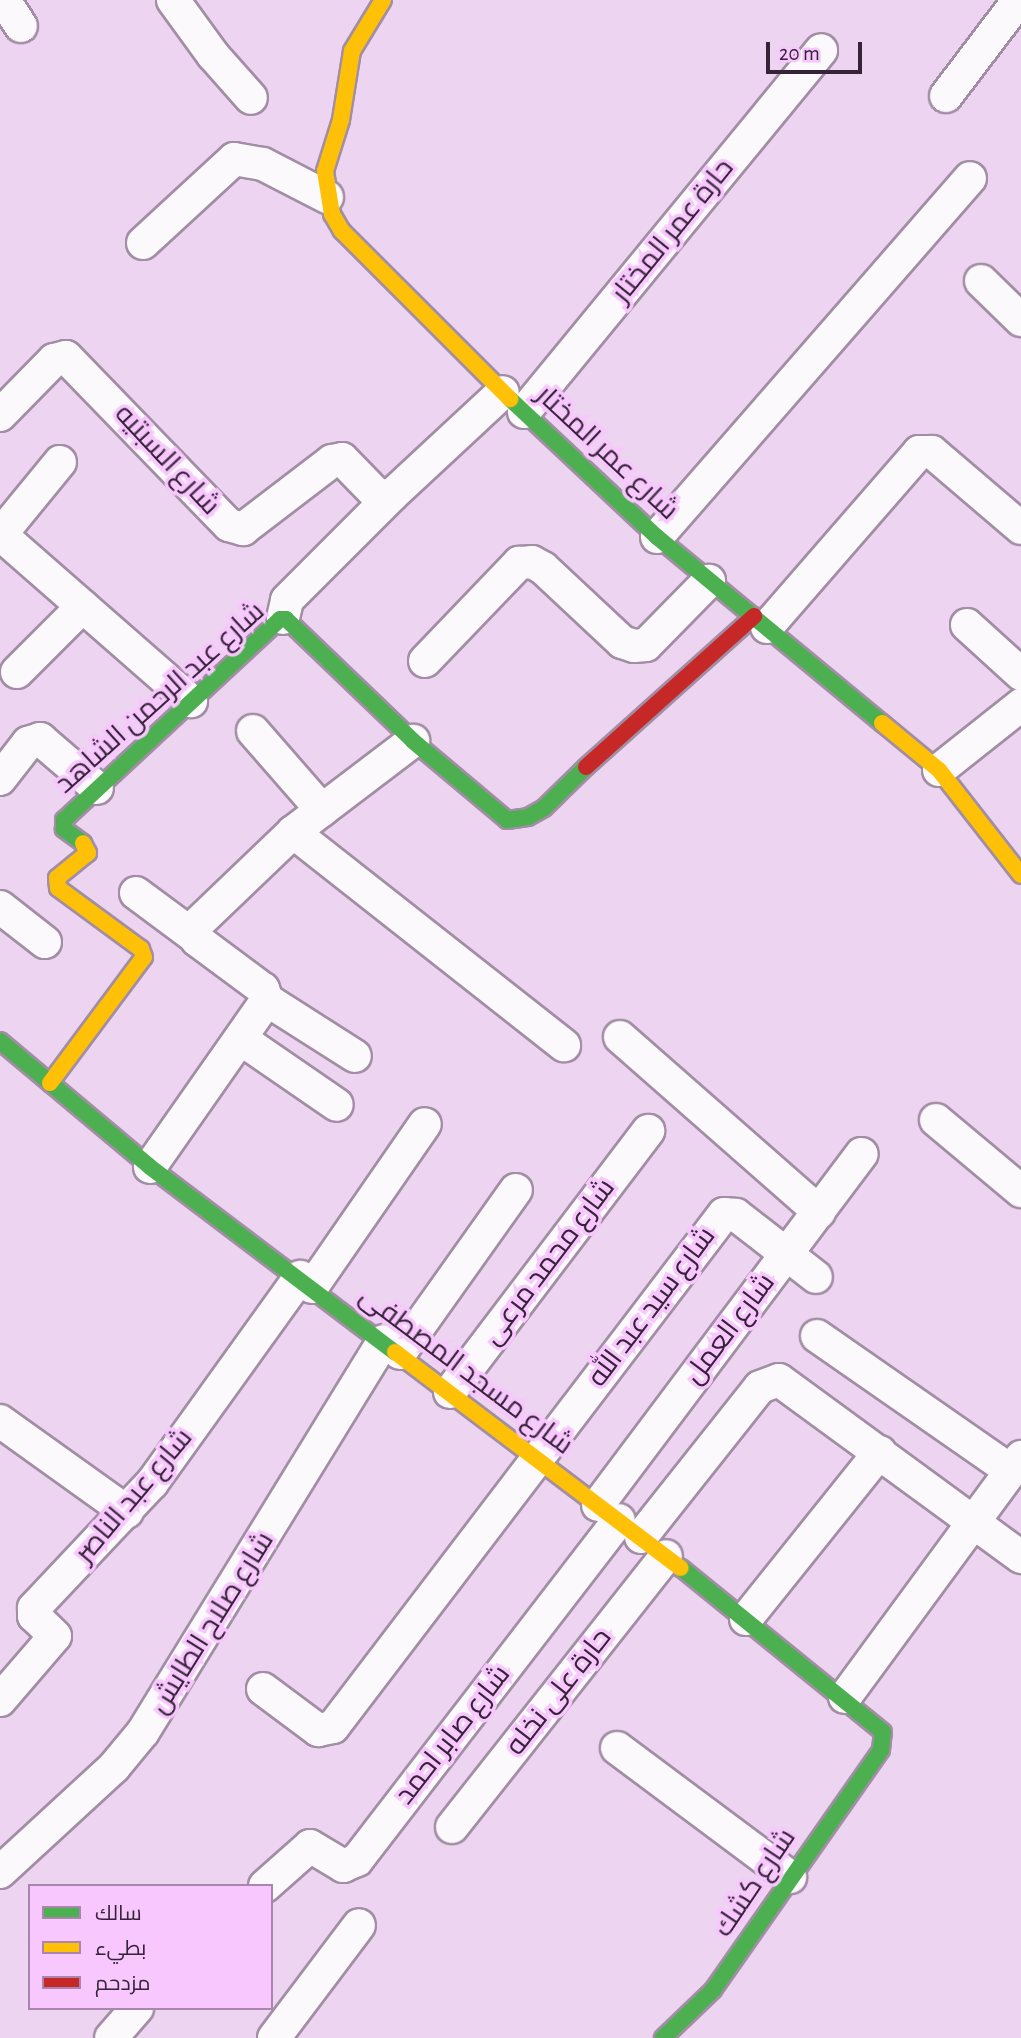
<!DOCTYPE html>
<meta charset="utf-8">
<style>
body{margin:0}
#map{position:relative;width:1021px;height:2038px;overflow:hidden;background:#edd4f0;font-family:"Alegreya Sans",Cairo,sans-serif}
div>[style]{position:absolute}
.roads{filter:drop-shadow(2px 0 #a28ea4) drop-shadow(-2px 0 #a28ea4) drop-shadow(0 2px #a28ea4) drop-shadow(0 -2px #a28ea4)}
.street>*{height:32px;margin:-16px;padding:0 16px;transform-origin:16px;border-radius:16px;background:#fcf9fd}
.fast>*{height:16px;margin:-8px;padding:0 8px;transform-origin:8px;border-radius:8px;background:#4caf50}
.slow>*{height:16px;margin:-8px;padding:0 8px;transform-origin:8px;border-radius:8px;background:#ffc107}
.jam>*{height:16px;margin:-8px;padding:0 8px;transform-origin:8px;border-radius:8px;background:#c62828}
span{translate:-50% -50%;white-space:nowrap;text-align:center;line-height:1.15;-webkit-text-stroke:7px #f7c7fd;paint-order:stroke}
.street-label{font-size:28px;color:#362338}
.legend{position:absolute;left:28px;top:1884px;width:245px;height:126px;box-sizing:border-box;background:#f7c7fd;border:2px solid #aa85ae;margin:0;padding:9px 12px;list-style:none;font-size:21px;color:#362338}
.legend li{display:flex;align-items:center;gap:14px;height:35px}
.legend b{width:35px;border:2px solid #aa85ae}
.scale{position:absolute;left:766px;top:42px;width:96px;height:32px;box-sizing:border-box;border:4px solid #362338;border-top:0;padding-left:9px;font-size:21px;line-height:24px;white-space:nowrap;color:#362338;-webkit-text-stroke:5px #f7c7fd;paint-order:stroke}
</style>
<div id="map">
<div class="roads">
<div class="street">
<i style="left:4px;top:0;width:31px;rotate:57deg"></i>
<i style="left:173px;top:0;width:68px;rotate:54deg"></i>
<i style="left:213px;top:55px;width:57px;rotate:48.5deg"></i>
<i style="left:946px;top:96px;width:121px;rotate:-52.8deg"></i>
<i style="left:143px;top:243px;width:124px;rotate:-42.7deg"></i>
<i style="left:234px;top:159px;width:29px;rotate:10deg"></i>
<i style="left:263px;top:164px;width:72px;rotate:27.3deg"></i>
<i style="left:981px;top:281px;width:56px;rotate:44.3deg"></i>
<i style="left:524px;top:412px;width:468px;rotate:-50.6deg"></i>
<i style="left:0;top:415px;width:77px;rotate:-45.5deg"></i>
<i style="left:54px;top:360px;width:12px;rotate:-14deg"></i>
<i style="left:66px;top:357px;width:234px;rotate:45.9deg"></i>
<i style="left:229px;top:525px;width:15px;rotate:16deg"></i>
<i style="left:243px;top:529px;width:112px;rotate:-37.4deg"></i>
<i style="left:332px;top:461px;width:10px;rotate:-11deg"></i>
<i style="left:342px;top:459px;width:52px;rotate:45.8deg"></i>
<i style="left:378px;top:496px;width:14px;rotate:-4deg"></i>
<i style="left:392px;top:495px;width:151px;rotate:-42.9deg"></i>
<i style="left:0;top:534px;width:254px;rotate:41.2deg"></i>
<i style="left:1px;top:534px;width:93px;rotate:-50.7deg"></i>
<i style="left:657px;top:537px;width:476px;rotate:-48.9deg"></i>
<i style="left:283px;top:618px;width:18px;rotate:-77deg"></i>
<i style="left:287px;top:600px;width:148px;rotate:-45deg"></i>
<i style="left:967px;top:625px;width:73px;rotate:42.2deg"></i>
<i style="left:767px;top:627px;width:232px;rotate:-49deg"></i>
<i style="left:919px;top:452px;width:13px"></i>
<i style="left:932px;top:452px;width:117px;rotate:40.5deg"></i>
<i style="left:425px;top:661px;width:136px;rotate:-46.2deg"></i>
<i style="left:519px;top:563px;width:13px;rotate:-4deg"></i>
<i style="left:532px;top:562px;width:13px;rotate:29deg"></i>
<i style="left:543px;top:568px;width:108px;rotate:43.1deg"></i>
<i style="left:622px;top:642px;width:13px;rotate:18deg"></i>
<i style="left:634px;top:646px;width:12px;rotate:-5deg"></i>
<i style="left:646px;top:645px;width:90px;rotate:-45.5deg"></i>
<i style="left:17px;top:672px;width:93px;rotate:-45deg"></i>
<i style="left:253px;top:731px;width:105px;rotate:48.9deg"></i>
<i style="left:939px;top:770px;width:105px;rotate:-38.4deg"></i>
<i style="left:0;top:779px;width:46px;rotate:-52.1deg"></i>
<i style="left:28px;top:743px;width:13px;rotate:-18deg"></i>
<i style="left:40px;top:739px;width:75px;rotate:40.7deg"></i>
<i style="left:293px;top:832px;width:345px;rotate:38.2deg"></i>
<i style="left:136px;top:893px;width:72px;rotate:36.6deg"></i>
<i style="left:0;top:907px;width:57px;rotate:37.9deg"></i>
<i style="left:267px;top:1000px;width:104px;rotate:32.5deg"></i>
<i style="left:620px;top:1037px;width:265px;rotate:41.3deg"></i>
<i style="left:241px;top:1039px;width:116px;rotate:34.5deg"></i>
<i style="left:936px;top:1120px;width:111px;rotate:39.9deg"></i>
<i style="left:150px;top:1167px;width:204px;rotate:-55deg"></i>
<i style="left:267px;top:1000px;width:12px;rotate:-110deg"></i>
<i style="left:263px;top:989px;width:82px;rotate:-143.4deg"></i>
<i style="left:197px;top:940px;width:13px;rotate:-103deg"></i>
<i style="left:194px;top:927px;width:137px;rotate:-43.8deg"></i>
<i style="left:293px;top:832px;width:151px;rotate:-37.2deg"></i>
<i style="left:312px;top:1287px;width:198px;rotate:-55.3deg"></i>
<i style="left:817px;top:1336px;width:236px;rotate:34.8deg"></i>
<i style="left:400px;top:1353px;width:200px;rotate:-54.6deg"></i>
<i style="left:450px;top:1392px;width:328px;rotate:-52.8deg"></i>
<i style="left:0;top:1421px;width:156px;rotate:35.6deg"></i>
<i style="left:598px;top:1505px;width:439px;rotate:-53.1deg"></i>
<i style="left:641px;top:1537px;width:191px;rotate:-51.6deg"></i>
<i style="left:760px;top:1387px;width:20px;rotate:-20deg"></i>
<i style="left:779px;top:1380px;width:300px;rotate:36.2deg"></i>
<i style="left:746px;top:1619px;width:214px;rotate:-51.3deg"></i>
<i style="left:263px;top:1689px;width:69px;rotate:36.7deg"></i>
<i style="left:318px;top:1730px;width:15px;rotate:-11deg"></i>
<i style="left:333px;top:1727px;width:645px;rotate:-52.69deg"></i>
<i style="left:724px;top:1214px;width:12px;rotate:5deg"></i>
<i style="left:736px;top:1215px;width:101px;rotate:37.8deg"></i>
<i style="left:845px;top:1697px;width:298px;rotate:-53.7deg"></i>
<i style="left:0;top:1700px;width:84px;rotate:-49.3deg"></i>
<i style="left:55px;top:1636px;width:29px;rotate:-136deg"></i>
<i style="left:34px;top:1616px;width:8px;rotate:-90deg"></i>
<i style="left:34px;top:1608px;width:172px;rotate:-46.7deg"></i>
<i style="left:152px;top:1483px;width:254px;rotate:-54.3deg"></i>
<i style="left:617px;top:1748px;width:216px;rotate:36.7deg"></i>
<i style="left:452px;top:1827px;width:345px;rotate:-51.7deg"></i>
<i style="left:0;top:1872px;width:155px;rotate:-42.6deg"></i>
<i style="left:114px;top:1767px;width:45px;rotate:-50.4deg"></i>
<i style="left:143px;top:1732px;width:459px;rotate:-58.4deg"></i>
<i style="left:265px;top:1886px;width:60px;rotate:-41.6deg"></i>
<i style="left:310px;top:1846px;width:39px;rotate:31deg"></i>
<i style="left:343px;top:1866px;width:15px;rotate:-23deg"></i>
<i style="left:357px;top:1860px;width:429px;rotate:-52.4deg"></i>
<i style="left:111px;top:2038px;width:40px;rotate:-49deg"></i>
<i style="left:274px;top:2038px;width:141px;rotate:-53deg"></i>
</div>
<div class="fast">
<i style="left:510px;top:399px;width:202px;rotate:43.2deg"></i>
<i style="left:657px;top:537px;width:292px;rotate:39.6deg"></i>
<i style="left:83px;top:843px;width:24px;rotate:-144deg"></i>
<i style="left:64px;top:829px;width:9px;rotate:-90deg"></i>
<i style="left:64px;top:820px;width:295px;rotate:-42.9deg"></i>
<i style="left:280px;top:619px;width:6px"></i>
<i style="left:286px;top:619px;width:176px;rotate:43.8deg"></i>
<i style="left:413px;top:741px;width:123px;rotate:40deg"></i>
<i style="left:507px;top:820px;width:21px;rotate:-8deg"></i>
<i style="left:528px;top:817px;width:18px;rotate:-29deg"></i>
<i style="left:544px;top:808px;width:59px;rotate:-44.3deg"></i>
<i style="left:0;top:1041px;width:196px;rotate:40deg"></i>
<i style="left:150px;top:1167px;width:307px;rotate:37.1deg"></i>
<i style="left:663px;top:2038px;width:69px;rotate:-43.8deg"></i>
<i style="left:713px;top:1990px;width:293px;rotate:-55deg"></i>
<i style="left:881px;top:1750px;width:18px;rotate:-84deg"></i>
<i style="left:883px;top:1732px;width:260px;rotate:-140.9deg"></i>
</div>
<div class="slow">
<i style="left:383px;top:0;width:60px;rotate:121.3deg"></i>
<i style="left:352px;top:51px;width:70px;rotate:99.1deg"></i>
<i style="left:341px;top:120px;width:53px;rotate:107.4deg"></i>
<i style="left:325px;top:171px;width:44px;rotate:80.8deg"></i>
<i style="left:332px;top:214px;width:20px;rotate:60deg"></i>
<i style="left:342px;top:231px;width:238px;rotate:45deg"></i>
<i style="left:882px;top:723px;width:74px;rotate:39.5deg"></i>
<i style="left:939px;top:770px;width:133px;rotate:52deg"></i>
<i style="left:50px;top:1083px;width:157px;rotate:-53.3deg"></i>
<i style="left:144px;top:957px;width:9px;rotate:-111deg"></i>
<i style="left:141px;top:949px;width:103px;rotate:-143.7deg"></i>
<i style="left:58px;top:888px;width:10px;rotate:-96deg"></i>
<i style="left:57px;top:878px;width:40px;rotate:-39deg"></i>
<i style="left:88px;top:853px;width:11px;rotate:-117deg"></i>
<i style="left:395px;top:1352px;width:358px;rotate:37.1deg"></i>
</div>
<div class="jam">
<i style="left:586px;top:767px;width:226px;rotate:-41.9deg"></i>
</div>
</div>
<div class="street-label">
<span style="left:673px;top:231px;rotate:-51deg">حارة عمر المختار</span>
<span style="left:607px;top:453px;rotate:43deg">شارع عمر المختار</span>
<span style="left:167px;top:460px;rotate:47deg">شارع السبتيه</span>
<span style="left:160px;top:698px;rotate:-42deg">شارع عبد الرحمن الشاهد</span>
<span style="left:549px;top:1262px;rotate:-53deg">شارع محمد مرعى</span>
<span style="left:652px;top:1307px;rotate:-53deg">شارع سيد عبد الله</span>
<span style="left:730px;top:1329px;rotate:-53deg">شارع العمل</span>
<span style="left:466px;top:1371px;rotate:37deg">شارع مسجد المصطفى</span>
<span style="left:134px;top:1496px;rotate:-50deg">شارع عبد الناصر</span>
<span style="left:212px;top:1623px;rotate:-58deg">شارع صلاح الطايش</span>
<span style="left:559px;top:1692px;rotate:-52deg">حارة على نخله</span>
<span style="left:453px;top:1735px;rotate:-52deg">شارع صابر احمد</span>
<span style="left:755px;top:1883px;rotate:-56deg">شارع كشك</span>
</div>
<ul class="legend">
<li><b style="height:9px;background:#4caf50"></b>سالك</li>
<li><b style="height:9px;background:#ffc107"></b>بطيء</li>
<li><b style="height:9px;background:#c62828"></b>مزدحم</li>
</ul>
<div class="scale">20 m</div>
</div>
